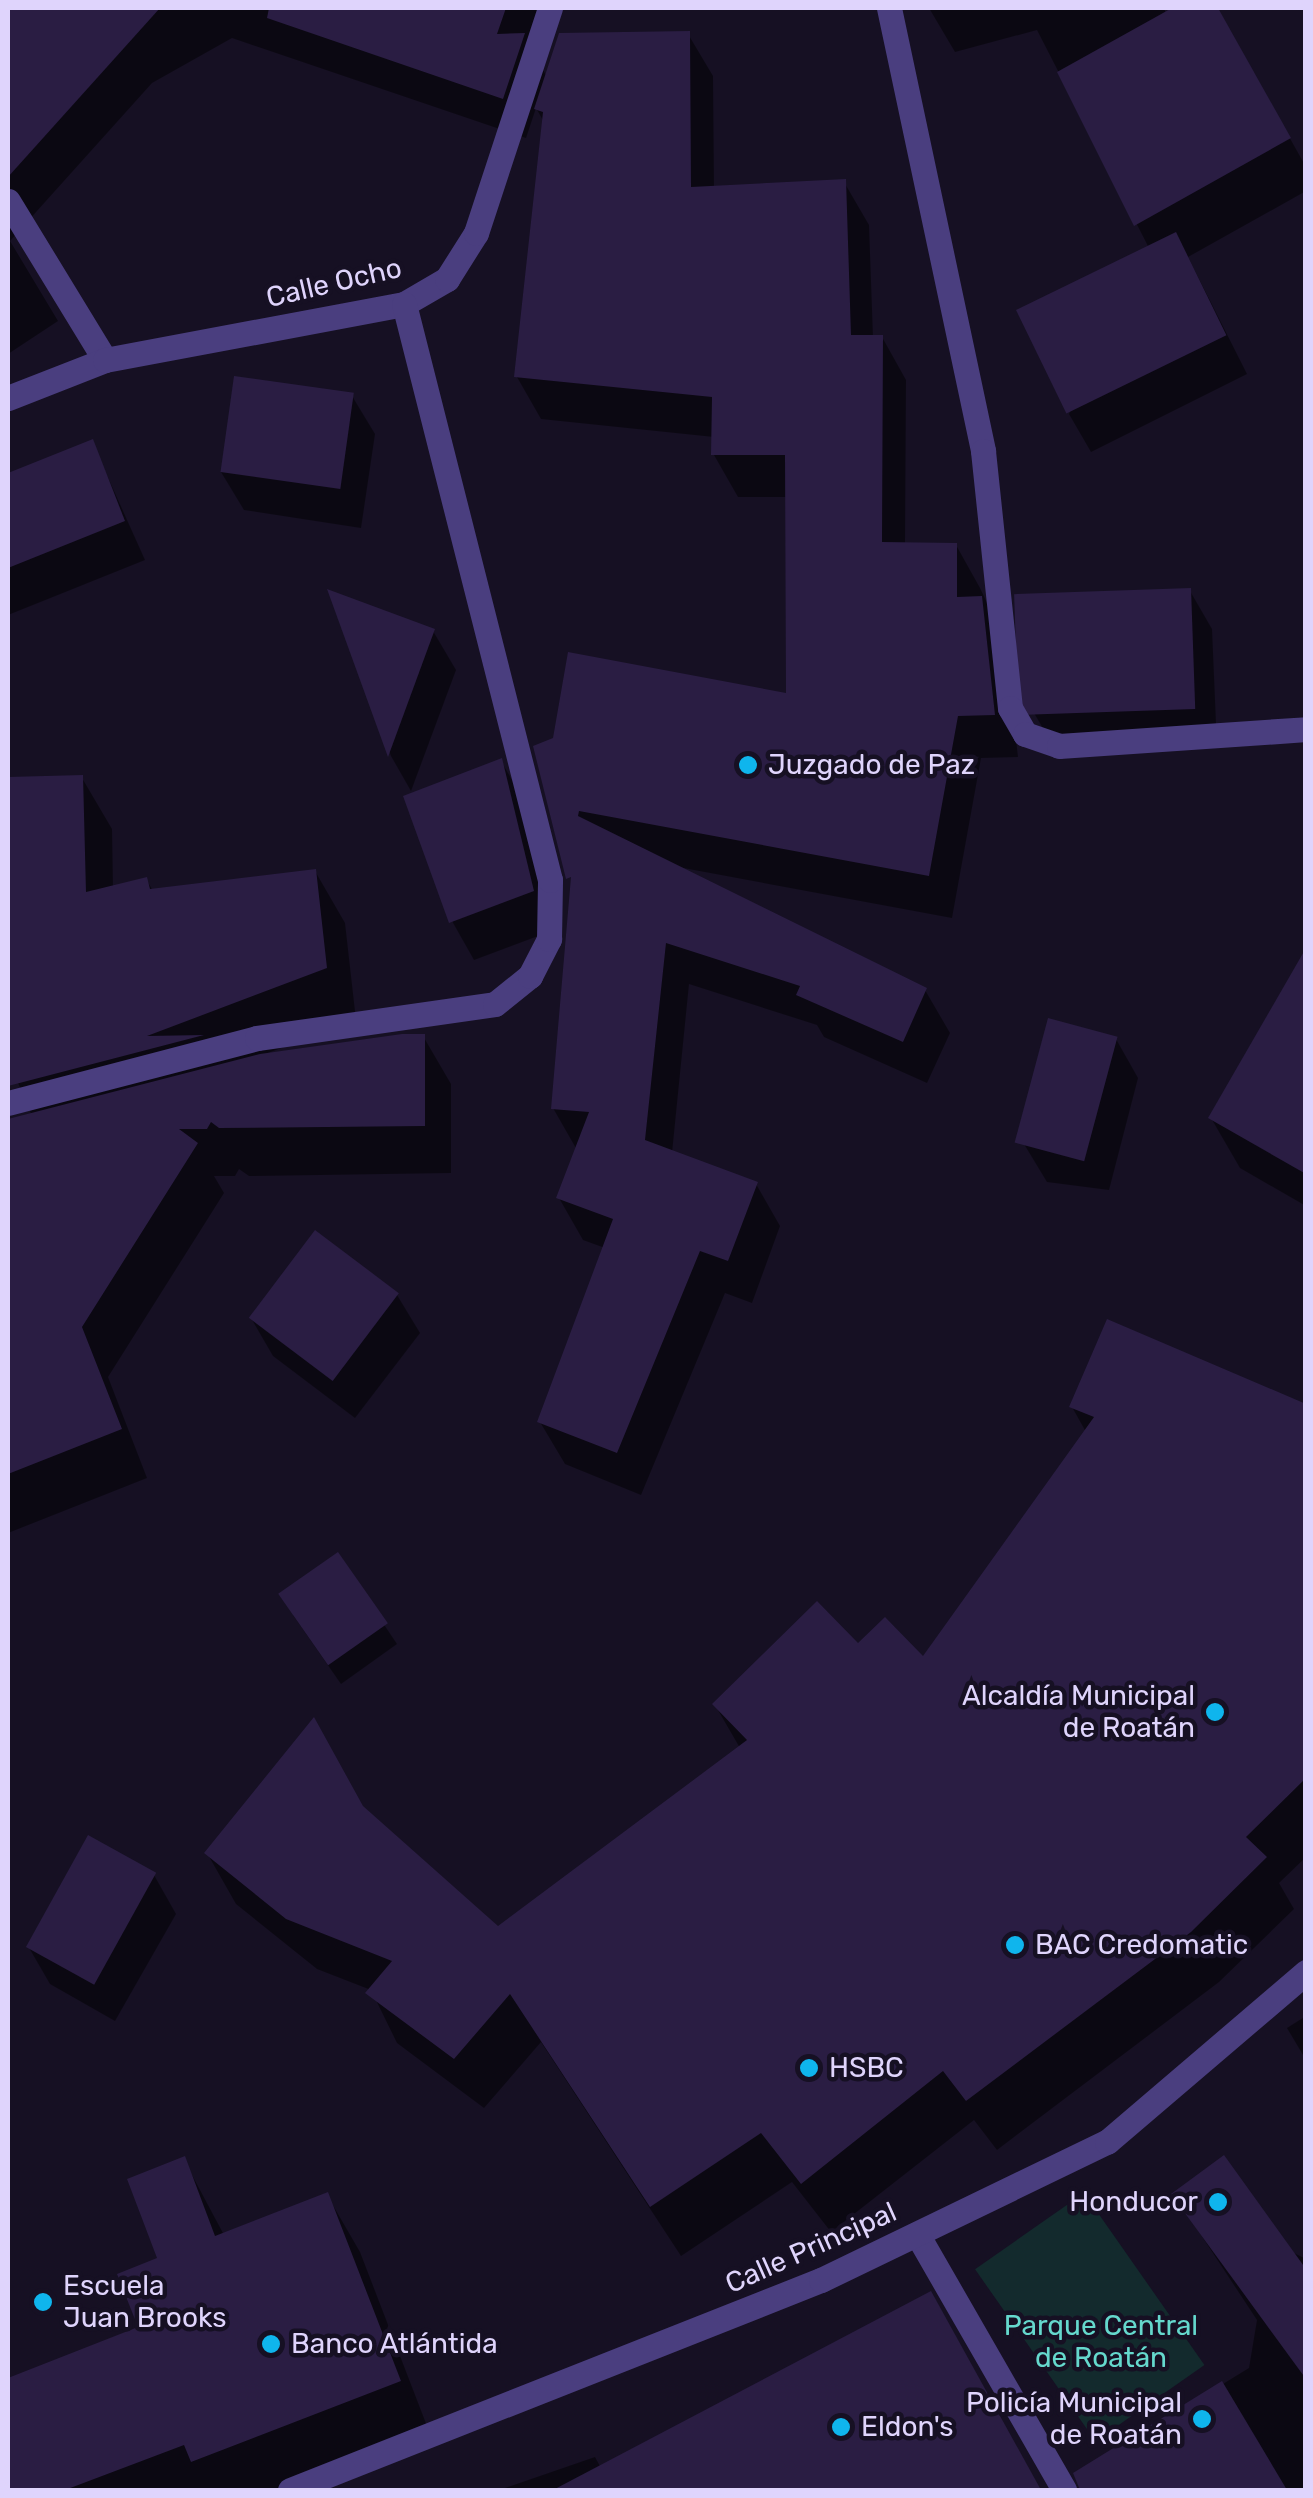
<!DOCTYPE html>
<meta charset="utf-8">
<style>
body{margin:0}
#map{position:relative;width:1313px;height:2498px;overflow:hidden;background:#161023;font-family:Rubik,sans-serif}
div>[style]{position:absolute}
.green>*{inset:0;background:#132a2d;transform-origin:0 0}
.shadow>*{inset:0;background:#0007}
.building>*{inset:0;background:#2a1d43;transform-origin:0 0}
.minor>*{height:25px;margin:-12.5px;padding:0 12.5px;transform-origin:12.5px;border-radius:12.5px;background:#4a3e7f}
.dots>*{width:28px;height:28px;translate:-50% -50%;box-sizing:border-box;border:5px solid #161023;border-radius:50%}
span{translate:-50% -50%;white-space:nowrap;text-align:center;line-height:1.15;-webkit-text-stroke:9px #161023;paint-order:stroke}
.street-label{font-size:28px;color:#dfd4fc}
.poi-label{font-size:28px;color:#dfd4fc}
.left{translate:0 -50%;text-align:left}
.right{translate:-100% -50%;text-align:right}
.park-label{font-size:28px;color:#65d8cd}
.frame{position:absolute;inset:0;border:10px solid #dfd4fc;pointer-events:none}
</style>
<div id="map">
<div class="green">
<i style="left:1084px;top:2193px;width:210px;height:133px;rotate:55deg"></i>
</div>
<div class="shadow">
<i style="clip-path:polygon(8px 8px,543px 8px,529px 46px,547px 77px,688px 34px,713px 76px,714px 189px,844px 182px,869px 225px,873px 337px,882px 337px,906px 380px,905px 545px,956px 545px,980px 588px,1005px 641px,1018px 757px,981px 758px,952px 918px,678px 867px,925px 990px,950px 1033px,927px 1083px,824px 1037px,817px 1025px,689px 984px,672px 1153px,756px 1184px,780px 1226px,752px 1303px,725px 1293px,641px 1495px,565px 1464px,540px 1422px,605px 1248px,583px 1240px,559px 1198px,577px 1150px,553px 1108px,573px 885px,536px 747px,788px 696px,787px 497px,738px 497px,714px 455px,714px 437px,541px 419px,517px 377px,544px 122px,536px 108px,526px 138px,232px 38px,152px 83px,10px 241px,58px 321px,8px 354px)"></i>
<i style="clip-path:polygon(929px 8px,1164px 8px,1166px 14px,1217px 8px,1306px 167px,1306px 191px,1188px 257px,1247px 374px,1091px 452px,1069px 414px,1149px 248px,1037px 30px,955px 52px)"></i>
<i style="clip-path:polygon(352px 396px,375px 434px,361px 528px,244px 510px,221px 472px)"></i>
<i style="clip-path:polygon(92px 442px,145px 560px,8px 615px,8px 476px)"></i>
<i style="clip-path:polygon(1190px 591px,1212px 629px,1217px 747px,1057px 752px,1034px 713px)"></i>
<i style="clip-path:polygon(331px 593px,433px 631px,456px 670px,411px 791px,391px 756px)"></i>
<i style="clip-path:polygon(501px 761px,523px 799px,554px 930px,474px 960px,452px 921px)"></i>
<i style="clip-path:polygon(82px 778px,112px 829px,113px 888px,146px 879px,153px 891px,315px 871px,345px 923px,356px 1020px,265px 1054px,423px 1036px,451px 1084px,451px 1173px,249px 1176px,239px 1169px,235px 1176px,214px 1176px,224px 1193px,108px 1377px,147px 1478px,8px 1533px,8px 1151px,28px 1143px,32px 1116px,8px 1059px,8px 780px)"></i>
<i style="clip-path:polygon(1306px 953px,1306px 1206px,1240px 1168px,1211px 1118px)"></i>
<i style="clip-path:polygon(1116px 1039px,1138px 1078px,1109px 1190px,1047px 1182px,1024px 1144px)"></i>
<i style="clip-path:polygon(397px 1295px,420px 1333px,355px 1418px,273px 1356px,251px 1318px)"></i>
<i style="clip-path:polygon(1072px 1407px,1306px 1422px,1306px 1857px,1279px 1883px,1294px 1909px,1219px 1982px,997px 2150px,974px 2120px,831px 2232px,792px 2182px,681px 2256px,541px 2042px,484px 2108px,397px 2043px,371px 1990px,317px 1969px,236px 1904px,207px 1853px,364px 1810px,498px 1929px,740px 1748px,715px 1705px,858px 1646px,923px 1660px,1086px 1432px)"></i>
<i style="clip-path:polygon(338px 1556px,397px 1644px,341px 1684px,293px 1615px)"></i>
<i style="clip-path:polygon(154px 1875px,176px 1914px,115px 2021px,50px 1984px,28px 1946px)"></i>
<i style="clip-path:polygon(1306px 2016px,1306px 2060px,1287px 2028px)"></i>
<i style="clip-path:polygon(184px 2160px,224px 2235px,327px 2195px,360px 2252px,432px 2439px,298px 2490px,8px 2490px,8px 2381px,141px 2329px)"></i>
<i style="clip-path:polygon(1174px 2194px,1306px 2259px,1306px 2490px,1083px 2490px,1076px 2474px,1249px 2368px,1257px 2320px)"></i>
<i style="clip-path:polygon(961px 2348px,1040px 2490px,499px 2490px,595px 2457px,601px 2468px)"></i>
</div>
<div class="building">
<i style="clip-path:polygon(8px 8px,160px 8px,8px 177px)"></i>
<i style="clip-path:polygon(269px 8px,506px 8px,497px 34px,525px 33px,503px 99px,267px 18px)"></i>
<i style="clip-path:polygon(1172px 8px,1218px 8px,1291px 138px,1134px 226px,1057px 72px)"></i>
<i style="clip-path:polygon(690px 31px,691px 187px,846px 179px,851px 335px,883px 335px,882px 542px,957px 543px,957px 597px,982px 596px,995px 715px,958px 716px,929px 876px,579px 811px,578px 816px,927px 988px,903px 1042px,796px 995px,800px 986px,666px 943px,645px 1140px,758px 1182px,728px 1261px,700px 1251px,617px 1453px,537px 1422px,613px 1219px,556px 1198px,589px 1112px,551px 1109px,571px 877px,566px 879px,533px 746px,553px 738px,568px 652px,786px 693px,785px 455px,711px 455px,712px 397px,514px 377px,543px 112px,534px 109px,559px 33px)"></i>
<i style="left:1176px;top:232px;width:115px;height:178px;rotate:64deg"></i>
<i style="left:234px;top:376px;width:121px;height:97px;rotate:8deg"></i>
<i style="clip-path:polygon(93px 439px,125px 521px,8px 568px,8px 473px)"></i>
<i style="left:1191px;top:588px;width:121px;height:177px;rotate:88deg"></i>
<i style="clip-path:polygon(327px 589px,435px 629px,388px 757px)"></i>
<i style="clip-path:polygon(502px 758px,534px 891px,449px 923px,403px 796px)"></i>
<i style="clip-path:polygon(83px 775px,86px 892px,147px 877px,150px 889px,316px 869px,327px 968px,147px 1036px,204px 1035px,8px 1086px,8px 777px)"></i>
<i style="clip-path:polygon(1306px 948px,1306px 1174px,1208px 1118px)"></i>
<i style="left:1048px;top:1018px;width:72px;height:129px;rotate:15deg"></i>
<i style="clip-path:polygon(402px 1034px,425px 1034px,425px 1126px,219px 1128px,211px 1122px,207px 1129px,179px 1129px,198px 1143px,82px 1327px,122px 1429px,8px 1474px,8px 1119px,260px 1054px)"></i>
<i style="left:315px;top:1230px;width:105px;height:110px;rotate:37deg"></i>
<i style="clip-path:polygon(1107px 1319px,1306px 1404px,1306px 1778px,1246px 1837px,1267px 1857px,1191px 1932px,966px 2101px,943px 2071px,801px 2184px,761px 2133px,650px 2207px,510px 1994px,454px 2059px,365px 1993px,392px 1961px,286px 1919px,204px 1853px,314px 1717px,363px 1806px,498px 1926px,747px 1740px,712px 1704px,817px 1601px,858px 1643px,885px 1617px,923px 1656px,1094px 1417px,1069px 1407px)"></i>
<i style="left:338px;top:1552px;width:87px;height:73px;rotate:55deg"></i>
<i style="left:88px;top:1835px;width:78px;height:128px;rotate:29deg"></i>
<i style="clip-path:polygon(1224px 2155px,1306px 2269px,1306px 2379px,1171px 2194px)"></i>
<i style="clip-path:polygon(185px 2156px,215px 2236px,328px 2192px,401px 2381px,191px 2462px,184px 2445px,65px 2490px,8px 2490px,8px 2378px,138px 2327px,117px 2274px,157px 2258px,127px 2179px)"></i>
<i style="clip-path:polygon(931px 2291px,1041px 2490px,553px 2490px)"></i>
<i style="clip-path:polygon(1222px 2381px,1287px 2490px,1080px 2490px,1073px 2473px)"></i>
</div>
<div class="minor">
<i style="left:889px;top:8px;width:453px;rotate:78deg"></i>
<i style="left:983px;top:451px;width:258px;rotate:84deg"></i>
<i style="left:1010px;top:708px;width:30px;rotate:60deg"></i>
<i style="left:1025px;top:734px;width:36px;rotate:19deg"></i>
<i style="left:1059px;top:746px;width:248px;rotate:-3.9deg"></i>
<i style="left:8px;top:201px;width:186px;rotate:58.6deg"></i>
<i style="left:8px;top:398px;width:104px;rotate:-21.4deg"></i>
<i style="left:105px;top:360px;width:304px;rotate:-10.6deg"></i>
<i style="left:404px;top:304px;width:50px;rotate:-30.2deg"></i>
<i style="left:447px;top:279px;width:54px;rotate:-57.8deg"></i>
<i style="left:476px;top:233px;width:237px;rotate:-71.8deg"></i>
<i style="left:8px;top:1103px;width:257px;rotate:-14.6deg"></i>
<i style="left:257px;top:1038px;width:240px;rotate:-8.1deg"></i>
<i style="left:495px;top:1004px;width:45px;rotate:-38.7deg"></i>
<i style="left:530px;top:976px;width:42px;rotate:-62.8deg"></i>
<i style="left:549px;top:939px;width:59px;rotate:-89deg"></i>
<i style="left:550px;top:880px;width:594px;rotate:-104.22deg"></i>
<i style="left:917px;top:2234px;width:295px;rotate:60.1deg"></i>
<i style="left:290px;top:2490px;width:571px;rotate:-21.58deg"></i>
<i style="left:821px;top:2280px;width:318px;rotate:-25.8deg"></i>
<i style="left:1107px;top:2142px;width:262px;rotate:-40.5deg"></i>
</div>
<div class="dots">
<i style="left:748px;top:765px;background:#0fb5ed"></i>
<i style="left:1215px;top:1712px;background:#0fb5ed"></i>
<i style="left:1015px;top:1945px;background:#0fb5ed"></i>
<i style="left:809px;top:2068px;background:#0fb5ed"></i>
<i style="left:1218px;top:2202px;background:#0fb5ed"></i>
<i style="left:43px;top:2302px;background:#0fb5ed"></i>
<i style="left:271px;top:2344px;background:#0fb5ed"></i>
<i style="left:1202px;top:2419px;background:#0fb5ed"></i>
<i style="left:841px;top:2427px;background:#0fb5ed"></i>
</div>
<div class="street-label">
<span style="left:334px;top:283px;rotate:-13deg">Calle Ocho</span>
<span style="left:811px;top:2248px;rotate:-24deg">Calle Principal</span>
</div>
<div class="poi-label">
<span class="left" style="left:768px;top:765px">Juzgado de Paz</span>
<span class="right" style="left:1195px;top:1712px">Alcaldía Municipal<br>de Roatán</span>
<span class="left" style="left:1035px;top:1945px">BAC Credomatic</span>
<span class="left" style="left:829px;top:2068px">HSBC</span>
<span class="right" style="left:1198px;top:2202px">Honducor</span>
<span class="left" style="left:63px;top:2302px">Escuela<br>Juan Brooks</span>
<span class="left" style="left:291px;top:2344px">Banco Atlántida</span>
<span class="right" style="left:1182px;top:2419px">Policía Municipal<br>de Roatán</span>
<span class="left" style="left:861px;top:2427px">Eldon's</span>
</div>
<div class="park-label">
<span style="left:1101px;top:2342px">Parque Central<br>de Roatán</span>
</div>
<div class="frame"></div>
</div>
